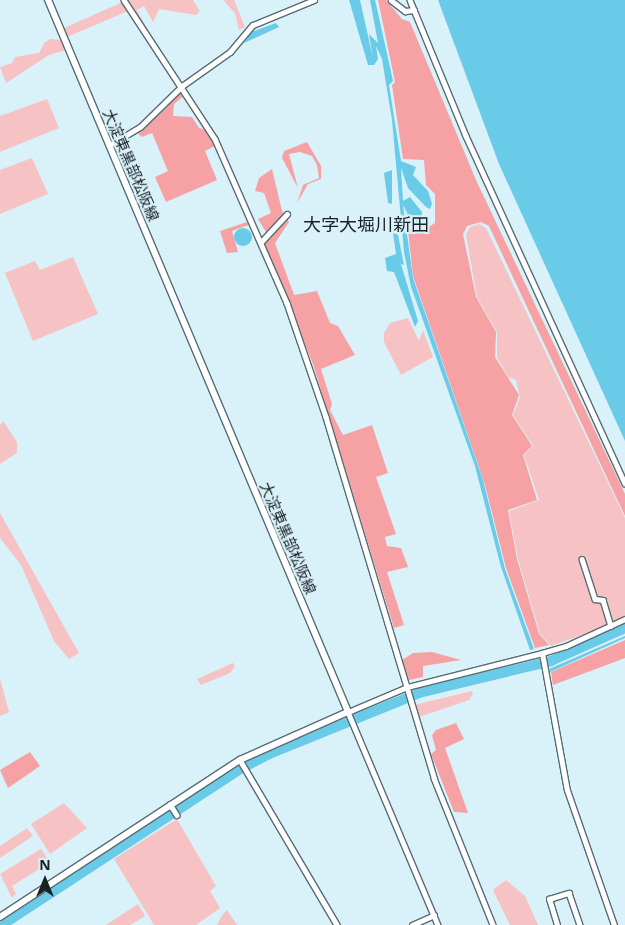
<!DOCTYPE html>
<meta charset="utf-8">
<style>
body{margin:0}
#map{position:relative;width:625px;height:925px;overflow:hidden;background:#d9f1f9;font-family:"Open Sans","Noto Sans JP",sans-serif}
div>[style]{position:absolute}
.green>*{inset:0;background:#f7c2c3}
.forest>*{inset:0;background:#f6a2a5}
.water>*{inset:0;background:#6acbe9}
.round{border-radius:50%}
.river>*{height:10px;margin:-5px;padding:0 5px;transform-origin:5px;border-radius:5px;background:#6acbe9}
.roads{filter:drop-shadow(1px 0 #576c73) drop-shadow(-1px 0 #576c73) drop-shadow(0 1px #576c73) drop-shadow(0 -1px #576c73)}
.minor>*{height:4.5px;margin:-2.25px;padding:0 2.25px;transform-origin:2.25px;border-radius:2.25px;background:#fff}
.tertiary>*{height:5px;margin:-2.5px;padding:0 2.5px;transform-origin:2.5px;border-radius:2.5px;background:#fff}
.secondary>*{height:5.5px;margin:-2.75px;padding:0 2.75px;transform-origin:2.75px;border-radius:2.75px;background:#fff}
span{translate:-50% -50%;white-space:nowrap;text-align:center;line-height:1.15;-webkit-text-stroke:4px #d9f1f9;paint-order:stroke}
.street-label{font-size:15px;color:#192225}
.quarter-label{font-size:18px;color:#192225}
.north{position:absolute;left:20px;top:855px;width:50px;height:50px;-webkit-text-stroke:4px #d9f1f9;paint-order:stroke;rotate:0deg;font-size:14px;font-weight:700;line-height:20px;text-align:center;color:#192225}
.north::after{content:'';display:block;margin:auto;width:18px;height:22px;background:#192225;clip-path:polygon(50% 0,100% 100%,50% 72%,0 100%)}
</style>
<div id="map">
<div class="green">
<i style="clip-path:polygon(127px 0,193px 0,200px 11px,196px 15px,159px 9px,153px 22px,144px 6px,137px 10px,152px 37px)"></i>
<i style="clip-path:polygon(223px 0,234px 0,245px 27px,239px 30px,235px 13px)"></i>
<i style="clip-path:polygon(123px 2px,142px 31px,128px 11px,67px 37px,64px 28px)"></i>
<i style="clip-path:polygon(51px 39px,61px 40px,66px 50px,49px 55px,6px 83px,0 67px,12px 63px,15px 57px,39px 53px,45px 42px)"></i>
<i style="clip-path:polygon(47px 99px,59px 128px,0 152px,0 116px)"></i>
<i style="clip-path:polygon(32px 158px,48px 194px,0 214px,0 170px)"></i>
<i style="clip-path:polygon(479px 224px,486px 228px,625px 518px,625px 616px,607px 626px,551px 646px,540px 634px,518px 559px,509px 511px,539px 500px,524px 455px,533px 446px,513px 415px,520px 397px,516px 380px,508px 377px,497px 357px,497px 332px,477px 297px,466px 235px,470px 227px)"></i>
<i style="clip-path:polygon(73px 257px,98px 314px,33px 341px,5px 273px,35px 261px,40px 270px)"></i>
<i style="clip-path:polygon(408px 318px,419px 341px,423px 330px,433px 357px,401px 375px,384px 342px,384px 333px,390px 323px)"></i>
<i style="clip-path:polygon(3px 421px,17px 442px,17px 453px,0 464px,0 425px)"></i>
<i style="clip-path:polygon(0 513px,79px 653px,69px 659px,54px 641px,21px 565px,0 538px)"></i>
<i style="clip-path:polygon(233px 663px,235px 666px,230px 673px,201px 685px,197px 679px)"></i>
<i style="clip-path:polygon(0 679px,9px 712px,0 716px)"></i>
<i style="clip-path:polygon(472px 691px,473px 694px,469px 700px,419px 717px,414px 705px)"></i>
<i style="clip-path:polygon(64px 803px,87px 828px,50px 854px,31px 824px)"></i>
<i style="clip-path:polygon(177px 819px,216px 886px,210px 891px,220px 908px,196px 925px,154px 925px,114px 859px)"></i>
<i style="clip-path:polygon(27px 828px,33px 836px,0 858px,0 846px)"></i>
<i style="clip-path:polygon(41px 849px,50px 862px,12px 886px,16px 894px,12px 898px,0 874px)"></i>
<i style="clip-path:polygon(506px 880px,525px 896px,538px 925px,510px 925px,493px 890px)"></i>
<i style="clip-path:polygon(138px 904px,145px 916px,130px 925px,106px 925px)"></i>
<i style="clip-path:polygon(227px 910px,237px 925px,217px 925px,223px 914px)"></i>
</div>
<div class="forest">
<i style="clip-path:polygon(378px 0,386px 0,402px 19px,410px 22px,476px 180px,625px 494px,625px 516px,489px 226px,481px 222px,467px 226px,463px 234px,476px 297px,496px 332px,495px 357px,519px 395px,512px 415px,532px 446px,523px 455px,537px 500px,508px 510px,517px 559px,539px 634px,549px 645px,535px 648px,506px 568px,485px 485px,413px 276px,408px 230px,424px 230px,435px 223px,435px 194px,426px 185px,424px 160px,403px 159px,392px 85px,395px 82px)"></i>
<i style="clip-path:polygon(182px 90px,185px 95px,174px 104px,173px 116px,192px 117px,199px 128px,207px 130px,215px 146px,205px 151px,217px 180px,166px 202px,155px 177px,168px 171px,152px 133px,142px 137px,138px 134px)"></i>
<i style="clip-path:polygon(307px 142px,321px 166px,321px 179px,308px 184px,297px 203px,303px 185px,319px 178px,317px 165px,312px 156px,300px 152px,289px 154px,298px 188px,282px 158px,284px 151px)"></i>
<i style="clip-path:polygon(272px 169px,282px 211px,289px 222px,275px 243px,294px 295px,317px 291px,330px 323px,338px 326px,355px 355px,321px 369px,332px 404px,330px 410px,343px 435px,372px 425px,388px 473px,376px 477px,396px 534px,385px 537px,387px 546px,401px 548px,408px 567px,387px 572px,404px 625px,394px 628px,313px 364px,264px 243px,269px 237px,258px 219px,271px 213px,264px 193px,255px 191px,259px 178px)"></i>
<i style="clip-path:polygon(247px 222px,249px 225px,232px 231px,238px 252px,227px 253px,220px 231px)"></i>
<i style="clip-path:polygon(625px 640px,625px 658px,553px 685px,551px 672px)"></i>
<i style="clip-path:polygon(432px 652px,461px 660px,423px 666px,423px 677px,409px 680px,402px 660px,413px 653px)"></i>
<i style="clip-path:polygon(456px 723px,464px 739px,445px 748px,468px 813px,454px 812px,431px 754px,436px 750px,432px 735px,436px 730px)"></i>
<i style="clip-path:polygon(30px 752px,40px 766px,8px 788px,0 770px)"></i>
</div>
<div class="water">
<i style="clip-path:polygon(349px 0,360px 0,373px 58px,369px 34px,378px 43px,370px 0,375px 0,376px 4px,393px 81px,389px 85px,401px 161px,416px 167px,413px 175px,428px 191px,432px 204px,430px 209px,426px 207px,408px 188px,401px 168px,403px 201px,410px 197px,422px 212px,421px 220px,413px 225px,403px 205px,413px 278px,483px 480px,505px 569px,534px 649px,530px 650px,501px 567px,475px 466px,411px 287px,404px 252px,392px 120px,382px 59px,376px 46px,378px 59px,374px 65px,368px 65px)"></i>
<i style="clip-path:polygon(438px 0,625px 0,625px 441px,499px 164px)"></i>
<i style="clip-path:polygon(276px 23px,279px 27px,244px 43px,251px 32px)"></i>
<i style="clip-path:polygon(392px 170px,392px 204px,388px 203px,384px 173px)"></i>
<i class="round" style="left:234px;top:228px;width:18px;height:18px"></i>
<i style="clip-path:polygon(393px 233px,398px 235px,404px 265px,401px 264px,418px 321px,415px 327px,394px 272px,387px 271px,385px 258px,396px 254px)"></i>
<i style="clip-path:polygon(625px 636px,625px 638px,550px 672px,549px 669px)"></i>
</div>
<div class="river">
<i style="left:2px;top:925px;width:287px;rotate:-33.2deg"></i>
<i style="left:242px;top:768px;width:30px;rotate:-27deg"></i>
<i style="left:269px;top:754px;width:162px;rotate:-22.1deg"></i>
<i style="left:419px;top:693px;width:136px;rotate:-13.6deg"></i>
<i style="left:551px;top:661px;width:81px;rotate:-24deg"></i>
</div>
<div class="roads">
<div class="minor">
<i style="left:124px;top:0;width:166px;rotate:56.8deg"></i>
<i style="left:215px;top:139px;width:179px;rotate:66.3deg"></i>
<i style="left:287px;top:303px;width:120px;rotate:71.1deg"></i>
<i style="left:326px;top:417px;width:377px;rotate:73.3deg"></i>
<i style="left:434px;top:778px;width:158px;rotate:68.1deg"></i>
<i style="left:391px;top:0;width:18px;rotate:38deg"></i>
<i style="left:405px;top:11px;width:9px;rotate:-6deg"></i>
<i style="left:410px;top:0;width:147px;rotate:67.6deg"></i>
<i style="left:466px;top:136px;width:382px;rotate:65.4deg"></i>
<i style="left:110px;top:145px;width:35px;rotate:-31deg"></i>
<i style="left:140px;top:127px;width:59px;rotate:-44.3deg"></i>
<i style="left:182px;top:86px;width:59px;rotate:-35.3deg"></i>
<i style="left:230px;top:52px;width:35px;rotate:-50deg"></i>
<i style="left:253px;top:25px;width:66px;rotate:-22.3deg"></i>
<i style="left:261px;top:242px;width:38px;rotate:-47deg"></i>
<i style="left:582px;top:559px;width:42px;rotate:72deg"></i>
<i style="left:595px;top:599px;width:8px;rotate:7deg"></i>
<i style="left:603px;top:600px;width:27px;rotate:73deg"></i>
<i style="left:542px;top:653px;width:25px;rotate:-16deg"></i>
<i style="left:566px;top:646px;width:65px;rotate:-24.6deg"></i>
<i style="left:348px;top:712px;width:231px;rotate:67.1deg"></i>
<i style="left:240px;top:760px;width:191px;rotate:59.5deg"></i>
<i style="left:170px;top:804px;width:13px;rotate:58deg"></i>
<i style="left:412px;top:925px;width:24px;rotate:-24deg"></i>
<i style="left:557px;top:925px;width:27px;rotate:-107deg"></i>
<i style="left:549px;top:899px;width:21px;rotate:-17deg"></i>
<i style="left:569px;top:893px;width:34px;rotate:71deg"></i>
</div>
<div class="tertiary">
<i style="left:348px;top:712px;width:64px;rotate:-23deg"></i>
<i style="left:407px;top:687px;width:139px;rotate:-14.1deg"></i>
<i style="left:542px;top:653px;width:139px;rotate:79.7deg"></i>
<i style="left:567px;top:790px;width:143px;rotate:70.8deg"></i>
</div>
<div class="secondary">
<i style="left:0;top:917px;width:287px;rotate:-33.2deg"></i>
<i style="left:240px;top:760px;width:118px;rotate:-24deg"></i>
<i style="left:348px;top:712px;width:773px;rotate:-112.85deg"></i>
</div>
</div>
<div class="street-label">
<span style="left:131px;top:165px;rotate:67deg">大淀東黒部松阪線</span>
<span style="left:288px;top:538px;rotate:67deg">大淀東黒部松阪線</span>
</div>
<div class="quarter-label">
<span style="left:366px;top:224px">大字大堀川新田</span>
</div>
<div class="north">N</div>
</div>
